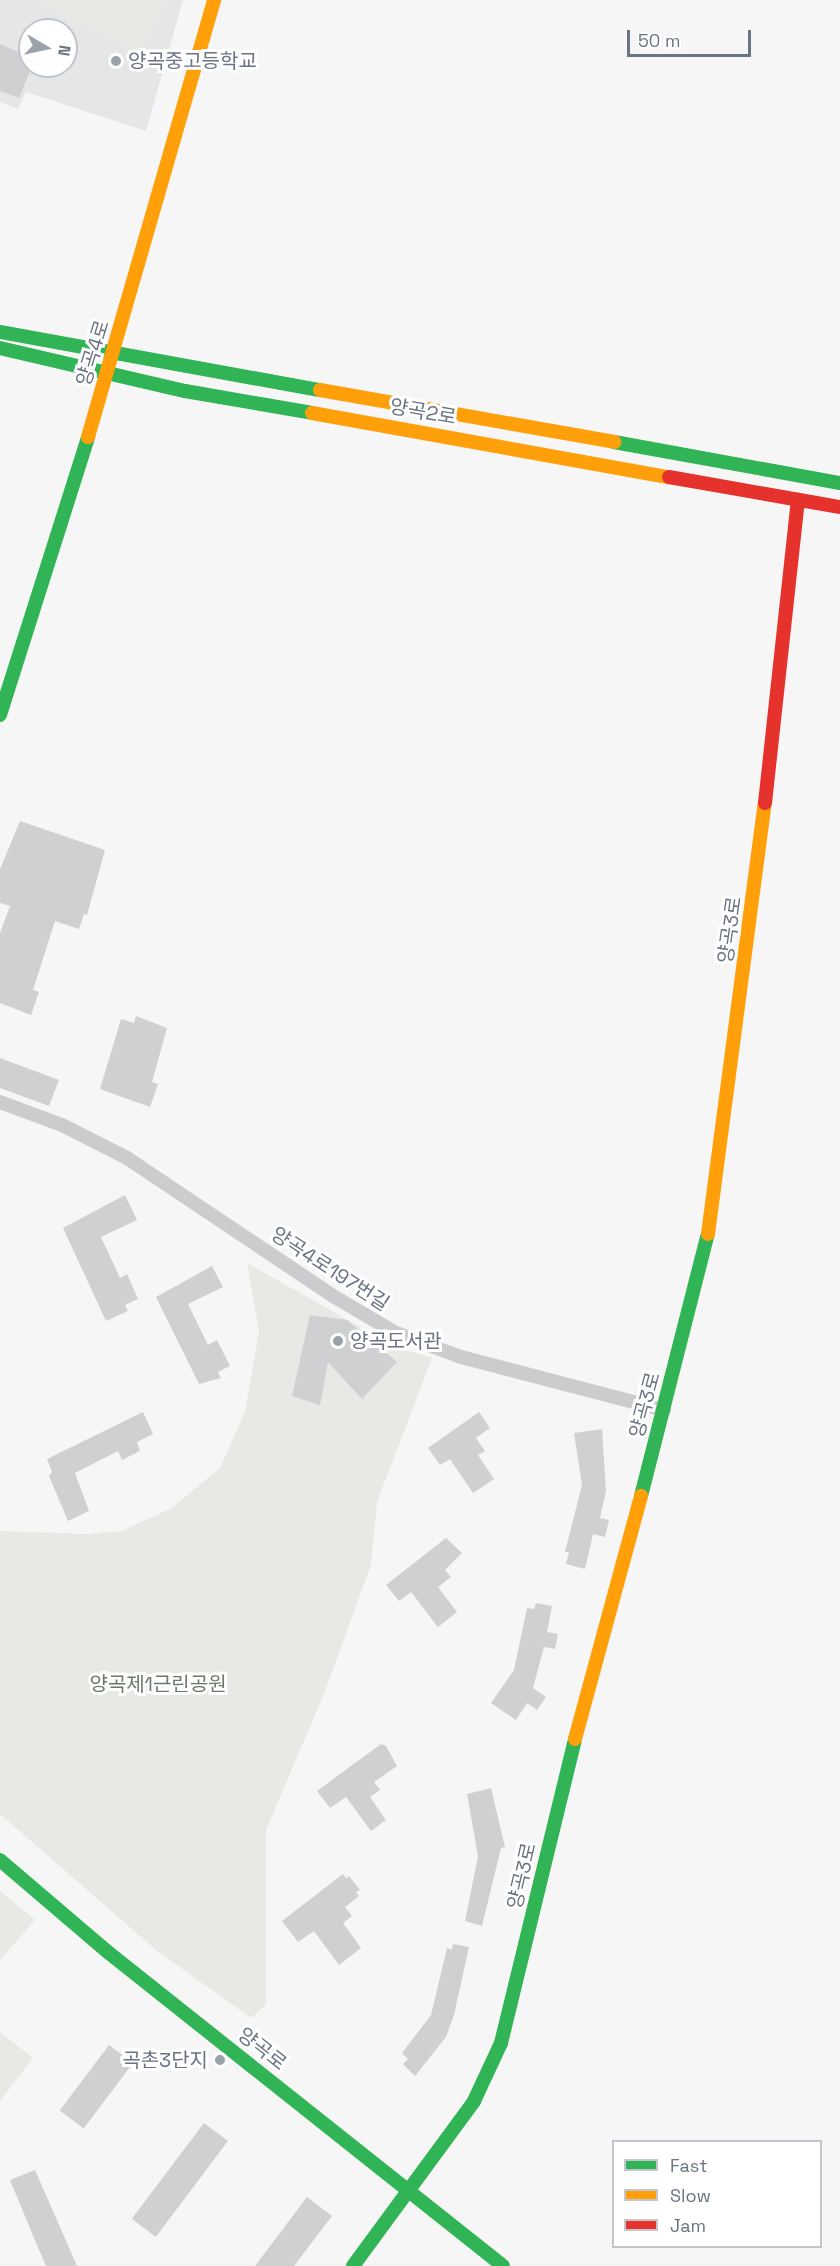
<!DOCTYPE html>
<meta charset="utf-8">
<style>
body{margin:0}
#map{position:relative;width:840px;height:2266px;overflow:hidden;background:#f6f6f6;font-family:"Space Grotesk","Noto Sans KR",sans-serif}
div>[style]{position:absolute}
.built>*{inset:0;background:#e5e6e7}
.green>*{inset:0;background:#e6e9e4}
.building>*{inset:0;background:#cfd0d1;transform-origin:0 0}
.street>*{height:14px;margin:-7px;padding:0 7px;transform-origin:7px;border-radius:7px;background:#cbcccd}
.fast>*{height:14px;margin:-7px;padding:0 7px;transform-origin:7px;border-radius:7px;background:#30b455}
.slow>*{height:14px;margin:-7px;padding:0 7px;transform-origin:7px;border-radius:7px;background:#ff9f0a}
.jam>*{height:14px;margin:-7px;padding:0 7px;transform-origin:7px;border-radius:7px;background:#e5322d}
.dots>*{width:16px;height:16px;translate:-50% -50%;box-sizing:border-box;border:3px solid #fff;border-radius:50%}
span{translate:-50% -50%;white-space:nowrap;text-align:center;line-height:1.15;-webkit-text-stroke:6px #fff;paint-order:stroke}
.poi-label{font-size:20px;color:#6a7482}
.left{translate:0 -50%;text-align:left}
.right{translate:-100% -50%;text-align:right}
.street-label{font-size:20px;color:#6a7482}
.park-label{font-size:20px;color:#697a68}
.legend{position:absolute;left:612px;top:2140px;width:210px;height:108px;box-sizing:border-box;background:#fff;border:2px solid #c3c7cd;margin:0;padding:8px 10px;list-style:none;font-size:18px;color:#6a7482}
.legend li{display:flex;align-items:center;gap:12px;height:30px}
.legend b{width:30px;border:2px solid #c3c7cd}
.north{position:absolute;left:18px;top:18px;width:60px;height:60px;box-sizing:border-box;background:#fff;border:2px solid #c3c7cd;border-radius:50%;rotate:99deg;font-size:16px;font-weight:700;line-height:24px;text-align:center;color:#6a7482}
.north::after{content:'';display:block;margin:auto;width:21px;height:27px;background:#9ba2ab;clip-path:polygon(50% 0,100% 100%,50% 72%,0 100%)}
.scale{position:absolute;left:627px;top:30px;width:124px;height:27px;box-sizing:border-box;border:3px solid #6a7482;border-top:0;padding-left:8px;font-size:18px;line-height:21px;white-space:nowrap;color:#6a7482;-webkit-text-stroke:4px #fff;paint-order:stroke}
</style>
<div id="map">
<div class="built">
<i style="clip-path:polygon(evenodd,0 0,183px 0,146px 131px,26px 92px,18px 109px,0 102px,0 0,30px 30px,66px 30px,66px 66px,30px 66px,30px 30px)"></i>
</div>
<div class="green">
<i style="clip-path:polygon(31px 0,167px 0,140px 54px)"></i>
<i style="clip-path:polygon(247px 1263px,394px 1346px,432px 1358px,377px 1502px,371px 1565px,324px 1694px,266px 1830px,266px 2005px,251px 2018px,157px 1951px,0 1814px,0 1531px,88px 1534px,122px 1531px,172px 1508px,220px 1468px,245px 1412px,259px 1331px)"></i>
<i style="clip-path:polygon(0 1891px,35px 1920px,0 1960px)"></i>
<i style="clip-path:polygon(0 2032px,33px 2058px,0 2101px)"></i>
</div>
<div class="building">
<i style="clip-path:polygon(0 44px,30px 57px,30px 71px,19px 98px,0 91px)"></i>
<i style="clip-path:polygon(20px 821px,105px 850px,87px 915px,84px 914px,79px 929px,55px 921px,33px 990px,39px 992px,31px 1015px,0 1003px,0 933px,10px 906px,0 903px,0 869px)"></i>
<i style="clip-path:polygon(136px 1016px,167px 1028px,152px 1082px,158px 1084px,150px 1107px,100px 1089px,121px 1019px,134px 1023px)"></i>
<i style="clip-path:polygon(0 1058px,59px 1080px,49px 1106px,0 1088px)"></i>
<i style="clip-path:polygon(125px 1195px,137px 1220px,101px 1237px,120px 1278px,127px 1274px,138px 1299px,125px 1305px,128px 1311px,106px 1321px,63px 1228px)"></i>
<i style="clip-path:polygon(212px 1266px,223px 1287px,188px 1304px,208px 1345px,217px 1340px,230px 1366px,218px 1372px,221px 1378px,199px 1384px,156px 1297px)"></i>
<i style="clip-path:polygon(310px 1315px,347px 1320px,397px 1362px,362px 1399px,328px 1362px,320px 1405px,292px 1396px)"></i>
<i style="clip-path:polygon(143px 1412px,153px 1434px,137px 1442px,140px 1451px,122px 1460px,118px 1451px,75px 1473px,89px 1511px,68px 1521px,49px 1476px,52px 1472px,47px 1459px)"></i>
<i style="clip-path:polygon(479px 1412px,490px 1428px,476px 1438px,485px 1451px,478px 1455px,494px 1479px,473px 1493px,450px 1459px,440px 1465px,428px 1448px)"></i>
<i style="clip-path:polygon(602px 1429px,606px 1491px,600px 1518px,609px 1520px,605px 1537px,593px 1534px,585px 1569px,566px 1564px,569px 1552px,565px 1552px,582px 1485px,574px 1433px)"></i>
<i style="clip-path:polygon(446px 1538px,462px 1553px,445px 1570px,451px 1577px,438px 1587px,457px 1612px,438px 1627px,411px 1592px,399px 1601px,386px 1585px)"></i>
<i style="clip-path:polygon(536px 1603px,552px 1606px,547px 1632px,558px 1634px,555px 1649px,544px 1647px,533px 1688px,546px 1697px,537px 1710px,527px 1703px,516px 1720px,491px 1703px,514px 1670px,527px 1608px,534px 1609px)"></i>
<i style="clip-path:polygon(381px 1744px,386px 1746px,397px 1766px,374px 1782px,380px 1790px,370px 1797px,386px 1820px,371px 1831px,346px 1797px,330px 1808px,317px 1791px)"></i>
<i style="clip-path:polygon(491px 1788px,505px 1847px,501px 1848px,482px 1926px,465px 1921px,478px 1856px,467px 1794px)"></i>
<i style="clip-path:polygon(343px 1874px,346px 1878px,349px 1876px,360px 1890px,356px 1892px,359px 1896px,345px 1907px,352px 1916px,343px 1923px,361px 1948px,339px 1965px,314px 1931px,298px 1942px,282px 1921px)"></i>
<i style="clip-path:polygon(453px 1944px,469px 1947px,454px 2015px,446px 2037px,415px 2076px,403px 2064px,408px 2059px,402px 2053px,431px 2015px,447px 1948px,452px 1950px)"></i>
<i style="left:109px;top:2045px;width:30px;height:82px;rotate:37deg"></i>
<i style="left:204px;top:2123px;width:30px;height:120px;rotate:37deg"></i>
<i style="clip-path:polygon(35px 2170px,77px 2266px,46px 2266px,34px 2238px,10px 2180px)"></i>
<i style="clip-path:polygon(307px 2197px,332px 2216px,294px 2266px,255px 2266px)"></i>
</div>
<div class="street">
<i style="left:0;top:1102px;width:66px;rotate:20.4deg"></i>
<i style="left:62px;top:1125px;width:73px;rotate:26.9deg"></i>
<i style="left:127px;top:1158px;width:248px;rotate:33.8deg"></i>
<i style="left:333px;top:1296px;width:71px;rotate:30.5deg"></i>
<i style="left:394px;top:1332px;width:72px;rotate:20.5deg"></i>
<i style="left:461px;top:1357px;width:210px;rotate:14.6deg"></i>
</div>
<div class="fast">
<i style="left:0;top:332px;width:325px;rotate:10.3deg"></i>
<i style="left:0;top:348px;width:190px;rotate:13.1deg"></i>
<i style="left:185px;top:391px;width:129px;rotate:9.8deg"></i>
<i style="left:614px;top:442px;width:230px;rotate:10.3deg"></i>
<i style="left:0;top:715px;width:292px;rotate:-72.4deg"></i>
<i style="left:641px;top:1496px;width:270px;rotate:-75.7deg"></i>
<i style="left:0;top:1860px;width:143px;rotate:40.5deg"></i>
<i style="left:109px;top:1953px;width:503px;rotate:38.46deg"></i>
<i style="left:353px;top:2266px;width:205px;rotate:-53.7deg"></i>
<i style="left:474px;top:2101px;width:64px;rotate:-65deg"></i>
<i style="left:501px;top:2043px;width:313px;rotate:-76.3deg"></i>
</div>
<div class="slow">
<i style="left:320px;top:390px;width:299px;rotate:10deg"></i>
<i style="left:312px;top:413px;width:363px;rotate:10.2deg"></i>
<i style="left:88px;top:437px;width:455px;rotate:-73.9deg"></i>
<i style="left:708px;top:1234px;width:435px;rotate:-82.5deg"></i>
<i style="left:575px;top:1739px;width:252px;rotate:-74.8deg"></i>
</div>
<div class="jam">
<i style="left:669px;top:477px;width:174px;rotate:10deg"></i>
<i style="left:765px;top:803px;width:305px;rotate:-83.8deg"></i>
</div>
<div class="dots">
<i style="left:116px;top:61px;background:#9ba2ab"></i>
<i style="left:338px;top:1341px;background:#9ba2ab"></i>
<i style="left:220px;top:2060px;background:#9ba2ab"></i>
</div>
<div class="poi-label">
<span class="left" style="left:128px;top:61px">양곡중고등학교</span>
<span class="left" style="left:350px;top:1341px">양곡도서관</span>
<span class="right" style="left:208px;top:2060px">곡촌3단지</span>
</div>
<div class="street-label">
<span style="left:93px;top:353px;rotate:-73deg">양곡4로</span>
<span style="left:423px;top:412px;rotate:10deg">양곡2로</span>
<span style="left:730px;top:930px;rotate:-82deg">양곡3로</span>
<span style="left:330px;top:1269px;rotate:33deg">양곡4로197번길</span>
<span style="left:645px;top:1405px;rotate:-75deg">양곡3로</span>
<span style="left:522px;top:1876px;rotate:-77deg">양곡3로</span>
<span style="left:262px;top:2049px;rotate:38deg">양곡로</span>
</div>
<div class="park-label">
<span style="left:158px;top:1684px">양곡제1근린공원</span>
</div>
<ul class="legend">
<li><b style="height:8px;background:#30b455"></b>Fast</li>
<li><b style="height:8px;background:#ff9f0a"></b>Slow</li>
<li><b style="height:8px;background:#e5322d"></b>Jam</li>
</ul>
<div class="north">N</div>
<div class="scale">50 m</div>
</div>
